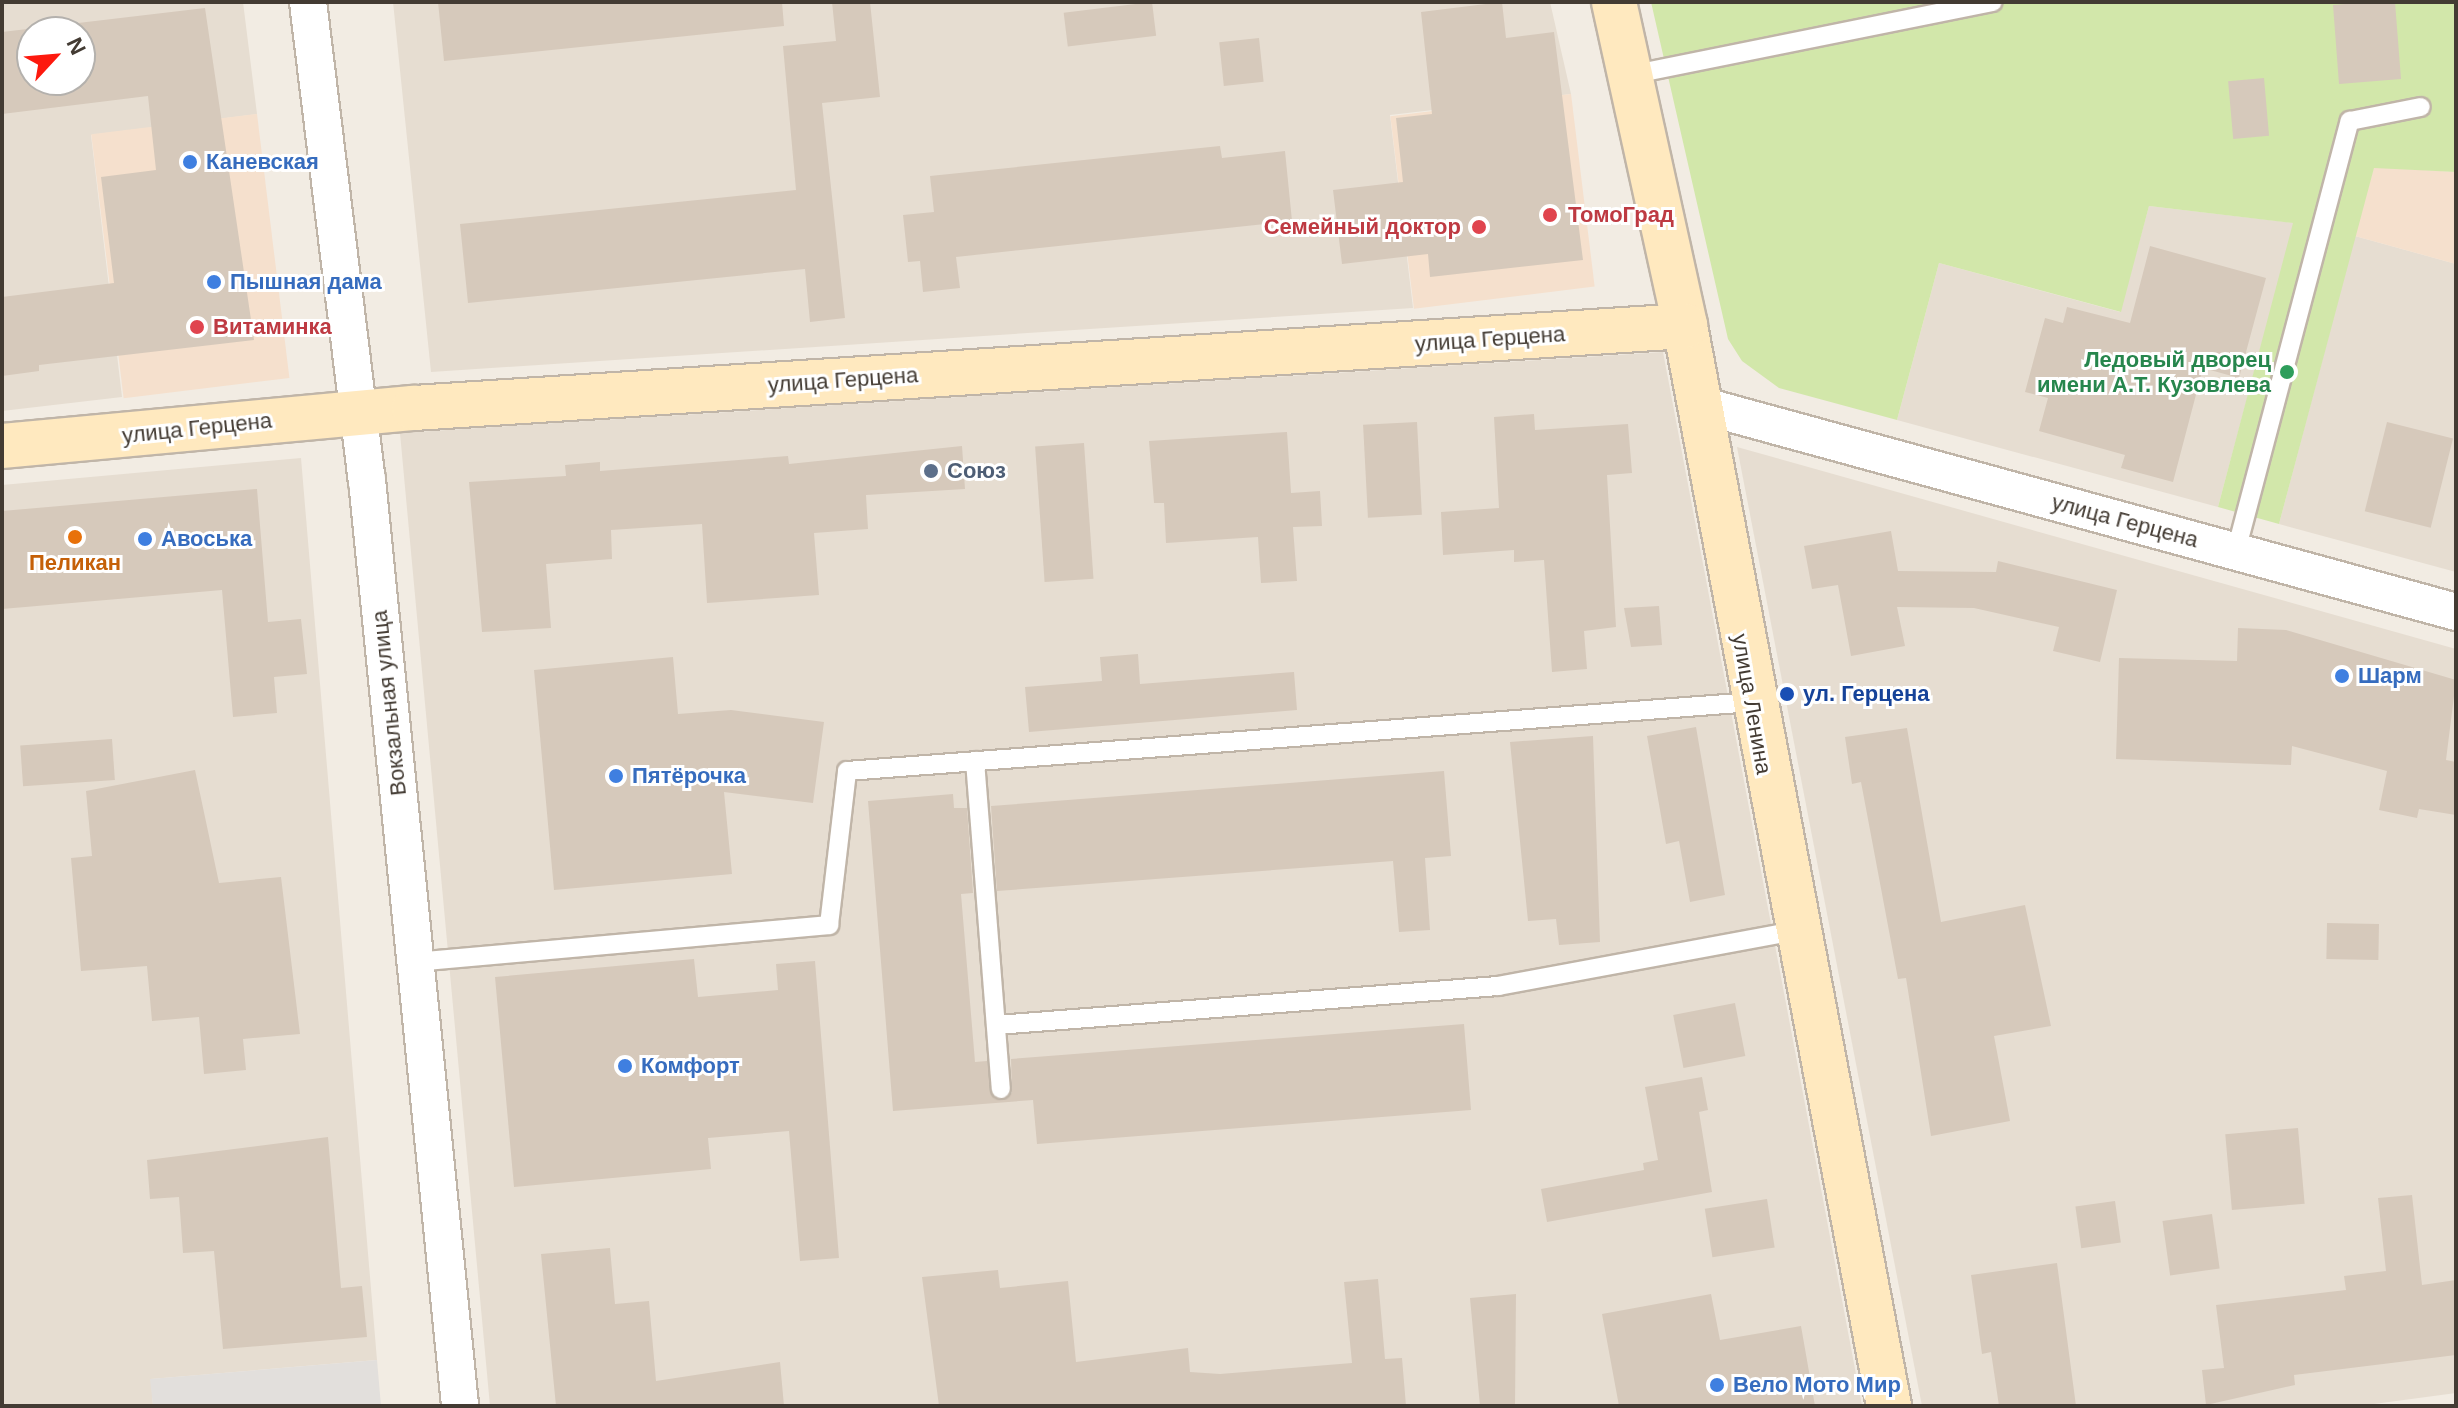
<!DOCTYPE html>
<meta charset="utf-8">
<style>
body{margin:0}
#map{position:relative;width:2458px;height:1408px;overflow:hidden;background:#f2ece3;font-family:Arial,sans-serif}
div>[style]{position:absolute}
.residential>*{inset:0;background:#e6ddd1}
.commercial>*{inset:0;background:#f5e0cd;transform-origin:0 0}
.green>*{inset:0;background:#d2e7aa}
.parking>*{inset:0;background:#e2dfdc}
.building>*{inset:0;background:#d6c9bb;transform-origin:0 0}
.roads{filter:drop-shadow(2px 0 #c0b5a8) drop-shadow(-2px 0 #c0b5a8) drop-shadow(0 2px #c0b5a8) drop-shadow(0 -2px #c0b5a8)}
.lane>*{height:18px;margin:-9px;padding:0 9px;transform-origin:9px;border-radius:9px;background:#fff}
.street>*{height:36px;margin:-18px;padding:0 18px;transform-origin:18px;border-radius:18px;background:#fff}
.secondary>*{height:44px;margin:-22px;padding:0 22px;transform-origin:22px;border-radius:22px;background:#ffe9bf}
.dots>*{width:22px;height:22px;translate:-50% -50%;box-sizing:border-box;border:4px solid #fff;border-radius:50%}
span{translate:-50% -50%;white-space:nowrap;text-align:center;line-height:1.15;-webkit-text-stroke:6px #fff;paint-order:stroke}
.shop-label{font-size:22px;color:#366cbe;font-weight:700}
.left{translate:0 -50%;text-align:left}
.health-label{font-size:22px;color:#be3a42;font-weight:700}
.right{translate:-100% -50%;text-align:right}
.street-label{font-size:22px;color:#433b33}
.leisure-label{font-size:22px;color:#27864d;font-weight:700}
.service-label{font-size:22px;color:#4e5e75;font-weight:700}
.food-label{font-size:22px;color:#c56008;font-weight:700}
.transit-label{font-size:22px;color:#164399;font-weight:700}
.frame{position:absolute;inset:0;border:4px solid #433b33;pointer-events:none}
.north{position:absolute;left:16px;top:16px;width:80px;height:80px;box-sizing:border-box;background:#fff;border:2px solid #b4b1ad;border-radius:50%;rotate:64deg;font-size:22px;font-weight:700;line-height:32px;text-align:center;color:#433b33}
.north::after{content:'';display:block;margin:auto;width:28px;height:36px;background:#fd190e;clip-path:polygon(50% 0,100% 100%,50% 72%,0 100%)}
</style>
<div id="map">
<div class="residential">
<i style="clip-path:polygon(evenodd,2px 2px,243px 2px,257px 114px,91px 135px,122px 397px,2px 411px,2px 2px,32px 32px,80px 32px,80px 80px,32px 80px,32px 32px)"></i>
<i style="clip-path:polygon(393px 2px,1550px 2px,1571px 94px,1390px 115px,1413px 308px,431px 372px)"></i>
<i style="clip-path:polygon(2149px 206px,2294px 223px,2218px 507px,1897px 420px,1939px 263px,2120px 312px)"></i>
<i style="clip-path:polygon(2355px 236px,2456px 264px,2456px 572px,2279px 524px)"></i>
<i style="clip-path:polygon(1663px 352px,1862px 1406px,490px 1406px,400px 433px)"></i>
<i style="clip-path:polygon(1737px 447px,2456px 649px,2456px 1393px,2359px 1406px,1922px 1406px)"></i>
<i style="clip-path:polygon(301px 458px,377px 1360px,151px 1379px,153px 1406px,2px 1406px,2px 485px)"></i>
</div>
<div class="commercial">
<i style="left:1571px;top:94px;width:194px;height:182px;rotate:83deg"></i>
<i style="left:257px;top:114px;width:266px;height:167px;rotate:83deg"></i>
<i style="clip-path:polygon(2374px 167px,2456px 172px,2456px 264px,2355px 236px)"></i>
</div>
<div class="green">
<i style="clip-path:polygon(1651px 2px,2456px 2px,2456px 172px,2374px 168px,2279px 524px,2218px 507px,2293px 223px,2149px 206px,2121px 312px,1939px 263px,1897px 420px,1779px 388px,1742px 361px,1728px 339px)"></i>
</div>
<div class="parking">
<i style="clip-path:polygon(377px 1360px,381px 1406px,153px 1406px,150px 1379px)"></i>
</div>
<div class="building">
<i style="clip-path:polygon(438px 2px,782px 2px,784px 26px,444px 61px)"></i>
<i style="clip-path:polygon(832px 2px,870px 2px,880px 97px,822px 103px,845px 318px,810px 322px,805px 269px,468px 303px,460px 224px,796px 190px,783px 46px,836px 41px)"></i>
<i style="left:1152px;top:2px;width:34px;height:89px;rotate:83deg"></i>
<i style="clip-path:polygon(1502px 2px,1506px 38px,1554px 32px,1583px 260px,1430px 277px,1428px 254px,1342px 264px,1333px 190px,1403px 182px,1396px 118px,1432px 114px,1421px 12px)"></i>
<i style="clip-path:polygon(2369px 2px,2395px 2px,2401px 79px,2339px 84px,2333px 5px)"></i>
<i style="clip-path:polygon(evenodd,205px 8px,254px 340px,39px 365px,39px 371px,2px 376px,2px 297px,114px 283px,101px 177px,156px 170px,148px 96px,2px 114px,2px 32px,205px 8px,32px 32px,80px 32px,80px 80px,32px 80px,32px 32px)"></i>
<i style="left:1259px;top:38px;width:44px;height:40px;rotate:84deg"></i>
<i style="left:2264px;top:78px;width:58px;height:36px;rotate:85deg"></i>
<i style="clip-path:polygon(1220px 146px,1222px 158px,1285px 151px,1292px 221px,956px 257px,960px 288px,923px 292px,920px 261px,908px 262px,903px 215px,934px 212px,930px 176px)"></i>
<i style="clip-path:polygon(2150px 246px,2266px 278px,2239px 378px,2203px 368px,2173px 482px,2121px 468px,2125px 455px,2039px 431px,2048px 398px,2025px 392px,2045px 318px,2063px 323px,2067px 307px,2130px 323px)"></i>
<i style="clip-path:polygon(1534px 414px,1535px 430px,1628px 424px,1632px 473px,1607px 475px,1616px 627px,1584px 631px,1587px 669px,1552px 672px,1544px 560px,1514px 562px,1514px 550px,1443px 555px,1441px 512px,1499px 508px,1494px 417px)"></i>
<i style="left:1417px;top:422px;width:93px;height:54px;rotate:87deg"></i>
<i style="left:2387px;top:422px;width:68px;height:92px;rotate:14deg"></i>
<i style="clip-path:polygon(1287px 432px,1291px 493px,1320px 491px,1322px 526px,1293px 527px,1297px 581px,1261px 583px,1258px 537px,1166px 543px,1164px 503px,1154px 503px,1149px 441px)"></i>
<i style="left:1084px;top:443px;width:136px;height:49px;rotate:86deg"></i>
<i style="clip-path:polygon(962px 446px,965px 489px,866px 495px,868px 529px,814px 533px,819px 595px,707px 603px,702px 524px,611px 530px,612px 559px,546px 564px,551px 628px,482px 632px,469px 482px,566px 476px,565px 465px,600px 462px,600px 471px,788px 456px,789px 464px)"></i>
<i style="clip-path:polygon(257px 489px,268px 622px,301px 619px,307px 674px,274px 677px,277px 713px,233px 717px,222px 590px,2px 609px,2px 511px)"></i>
<i style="clip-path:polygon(1891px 531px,1898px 571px,1996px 572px,1998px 561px,2117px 590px,2100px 662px,2053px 651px,2059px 627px,1974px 608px,1897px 607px,1905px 646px,1851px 656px,1838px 585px,1812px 589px,1804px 546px)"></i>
<i style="clip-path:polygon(1659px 606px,1662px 645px,1631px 647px,1624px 608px)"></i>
<i style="clip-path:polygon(2238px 628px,2286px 630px,2456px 680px,2446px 760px,2456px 762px,2456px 815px,2419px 809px,2417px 818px,2379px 810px,2387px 771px,2292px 746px,2291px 765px,2116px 759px,2119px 658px,2237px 661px)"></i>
<i style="clip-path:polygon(1138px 654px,1140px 684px,1294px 672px,1297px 710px,1029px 732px,1025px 687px,1102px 681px,1100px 657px)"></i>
<i style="clip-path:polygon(673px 657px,678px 714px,731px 710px,824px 722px,813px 803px,724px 792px,732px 874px,554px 890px,534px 670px)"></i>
<i style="clip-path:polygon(1696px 727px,1725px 895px,1690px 902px,1679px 841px,1666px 844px,1647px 736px)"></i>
<i style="clip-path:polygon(1907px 728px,1941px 922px,2025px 905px,2051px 1026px,1994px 1036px,2010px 1121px,1931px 1136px,1906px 978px,1898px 979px,1861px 782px,1852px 784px,1845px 737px)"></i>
<i style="clip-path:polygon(1593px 736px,1600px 942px,1559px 945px,1556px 919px,1528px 921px,1510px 742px)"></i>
<i style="left:112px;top:739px;width:41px;height:92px;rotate:86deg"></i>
<i style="clip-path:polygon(195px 770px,219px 883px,281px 877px,300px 1034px,243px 1039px,246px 1070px,204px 1074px,199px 1017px,152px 1021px,147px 966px,81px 971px,71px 858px,92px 856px,86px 791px)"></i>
<i style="clip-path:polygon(1444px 771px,1451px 856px,1425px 858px,1430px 930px,1399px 932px,1393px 861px,997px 891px,991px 806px)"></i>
<i style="clip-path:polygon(953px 794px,954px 808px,967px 808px,973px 893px,961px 894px,975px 1062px,987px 1061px,995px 1099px,1012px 1093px,1011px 1059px,1464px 1024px,1471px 1110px,1037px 1144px,1033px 1100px,893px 1111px,868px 801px)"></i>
<i style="left:2327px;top:923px;width:52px;height:36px;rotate:1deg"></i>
<i style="clip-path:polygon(694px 959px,698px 997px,778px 990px,776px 964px,815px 961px,839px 1258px,800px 1261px,789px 1131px,708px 1138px,711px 1169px,514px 1187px,495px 977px)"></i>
<i style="left:1735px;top:1003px;width:54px;height:63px;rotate:79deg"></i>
<i style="clip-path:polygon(1702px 1077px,1708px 1110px,1699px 1112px,1712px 1192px,1547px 1222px,1541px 1189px,1644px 1170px,1643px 1163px,1658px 1160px,1645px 1087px)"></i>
<i style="left:2298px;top:1128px;width:76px;height:73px;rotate:85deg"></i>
<i style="clip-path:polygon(328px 1137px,341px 1288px,362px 1286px,367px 1337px,223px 1349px,214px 1251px,183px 1253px,179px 1197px,150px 1199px,147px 1160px)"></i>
<i style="clip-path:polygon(2412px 1195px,2422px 1285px,2456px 1280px,2456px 1355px,2294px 1375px,2295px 1385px,2206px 1405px,2202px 1370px,2224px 1368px,2216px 1305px,2346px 1290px,2344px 1276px,2386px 1271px,2378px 1198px)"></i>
<i style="left:1767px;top:1199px;width:49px;height:63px;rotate:81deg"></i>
<i style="left:2115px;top:1201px;width:42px;height:40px;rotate:82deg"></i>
<i style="left:2212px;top:1214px;width:55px;height:50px;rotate:82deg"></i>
<i style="clip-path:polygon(610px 1248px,615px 1304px,649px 1301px,656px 1381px,780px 1362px,784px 1406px,556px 1406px,541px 1254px)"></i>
<i style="clip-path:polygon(2057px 1263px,2076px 1406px,1999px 1406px,1991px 1352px,1982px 1354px,1971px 1275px)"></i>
<i style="clip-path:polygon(998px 1270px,1000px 1288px,1068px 1281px,1076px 1362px,1188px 1348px,1190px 1372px,1220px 1374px,1352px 1363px,1344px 1282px,1378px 1279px,1385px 1359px,1402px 1358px,1406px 1406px,939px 1406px,922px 1277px)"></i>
<i style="clip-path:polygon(1516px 1294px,1515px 1406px,1480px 1406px,1470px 1298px)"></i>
<i style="clip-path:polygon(1711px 1294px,1720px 1340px,1801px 1326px,1815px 1406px,1619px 1406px,1602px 1314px)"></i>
</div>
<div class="roads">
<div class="lane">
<i style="left:1630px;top:75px;width:370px;rotate:-11.4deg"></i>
<i style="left:2236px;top:551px;width:445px;rotate:-75.2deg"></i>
<i style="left:2350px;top:121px;width:72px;rotate:-11.2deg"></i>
<i style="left:975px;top:761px;width:329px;rotate:85.5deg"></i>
<i style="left:415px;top:962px;width:416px;rotate:-5.1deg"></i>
<i style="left:829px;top:925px;width:155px;rotate:-83.3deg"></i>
<i style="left:847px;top:771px;width:907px;rotate:-4.36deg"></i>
<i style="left:997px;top:1025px;width:503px;rotate:-4.45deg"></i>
<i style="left:1498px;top:986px;width:302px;rotate:-10.5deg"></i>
</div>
<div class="street">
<i style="left:308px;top:2px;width:482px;rotate:83deg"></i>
<i style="left:367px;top:480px;width:931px;rotate:84.26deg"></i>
<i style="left:1700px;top:405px;width:784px;rotate:15.31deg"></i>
</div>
<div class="secondary">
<i style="left:1614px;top:2px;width:332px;rotate:77.6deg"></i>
<i style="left:1685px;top:326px;width:1099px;rotate:79.3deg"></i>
<i style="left:2px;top:446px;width:414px;rotate:-5.3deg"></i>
<i style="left:414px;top:408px;width:1274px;rotate:-3.69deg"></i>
</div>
</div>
<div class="dots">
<i style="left:190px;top:162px;background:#3f7fe0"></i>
<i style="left:1550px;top:215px;background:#e0444e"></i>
<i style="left:1479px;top:227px;background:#e0444e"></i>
<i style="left:214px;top:282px;background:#3f7fe0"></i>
<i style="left:197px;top:327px;background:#e0444e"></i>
<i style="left:2287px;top:372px;background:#2e9e5b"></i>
<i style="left:931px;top:471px;background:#5c6f8a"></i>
<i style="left:75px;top:537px;background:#e8710a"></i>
<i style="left:145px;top:539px;background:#3f7fe0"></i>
<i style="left:2342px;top:676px;background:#3f7fe0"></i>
<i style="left:1787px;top:694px;background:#1a4fb4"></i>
<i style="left:616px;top:776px;background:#3f7fe0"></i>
<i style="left:625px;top:1066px;background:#3f7fe0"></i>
<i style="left:1717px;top:1385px;background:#3f7fe0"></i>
</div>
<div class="shop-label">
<span class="left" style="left:206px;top:162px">Каневская</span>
<span class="left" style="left:230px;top:282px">Пышная дама</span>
<span class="left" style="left:161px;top:539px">Авоська</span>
<span class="left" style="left:2358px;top:676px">Шарм</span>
<span class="left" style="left:632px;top:776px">Пятёрочка</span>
<span class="left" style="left:641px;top:1066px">Комфорт</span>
<span class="left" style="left:1733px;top:1385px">Вело Мото Мир</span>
</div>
<div class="health-label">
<span class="left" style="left:1568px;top:215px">ТомоГрад</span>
<span class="right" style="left:1461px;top:227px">Семейный доктор</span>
<span class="left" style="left:213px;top:327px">Витаминка</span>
</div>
<div class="street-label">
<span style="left:1490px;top:339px;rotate:-4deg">улица Герцена</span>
<span style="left:843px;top:380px;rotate:-4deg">улица Герцена</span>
<span style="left:197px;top:428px;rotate:-6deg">улица Герцена</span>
<span style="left:2125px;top:521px;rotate:15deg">улица Герцена</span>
<span style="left:389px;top:703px;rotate:-96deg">Вокзальная улица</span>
<span style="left:1752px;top:704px;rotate:80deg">улица Ленина</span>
</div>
<div class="leisure-label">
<span class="right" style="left:2271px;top:372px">Ледовый дворец<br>имени А.Т. Кузовлева</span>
</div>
<div class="service-label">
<span class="left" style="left:947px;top:471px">Союз</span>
</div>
<div class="food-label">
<span style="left:75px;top:563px">Пеликан</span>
</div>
<div class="transit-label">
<span class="left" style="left:1803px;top:694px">ул. Герцена</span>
</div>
<div class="frame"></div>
<div class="north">N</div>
</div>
